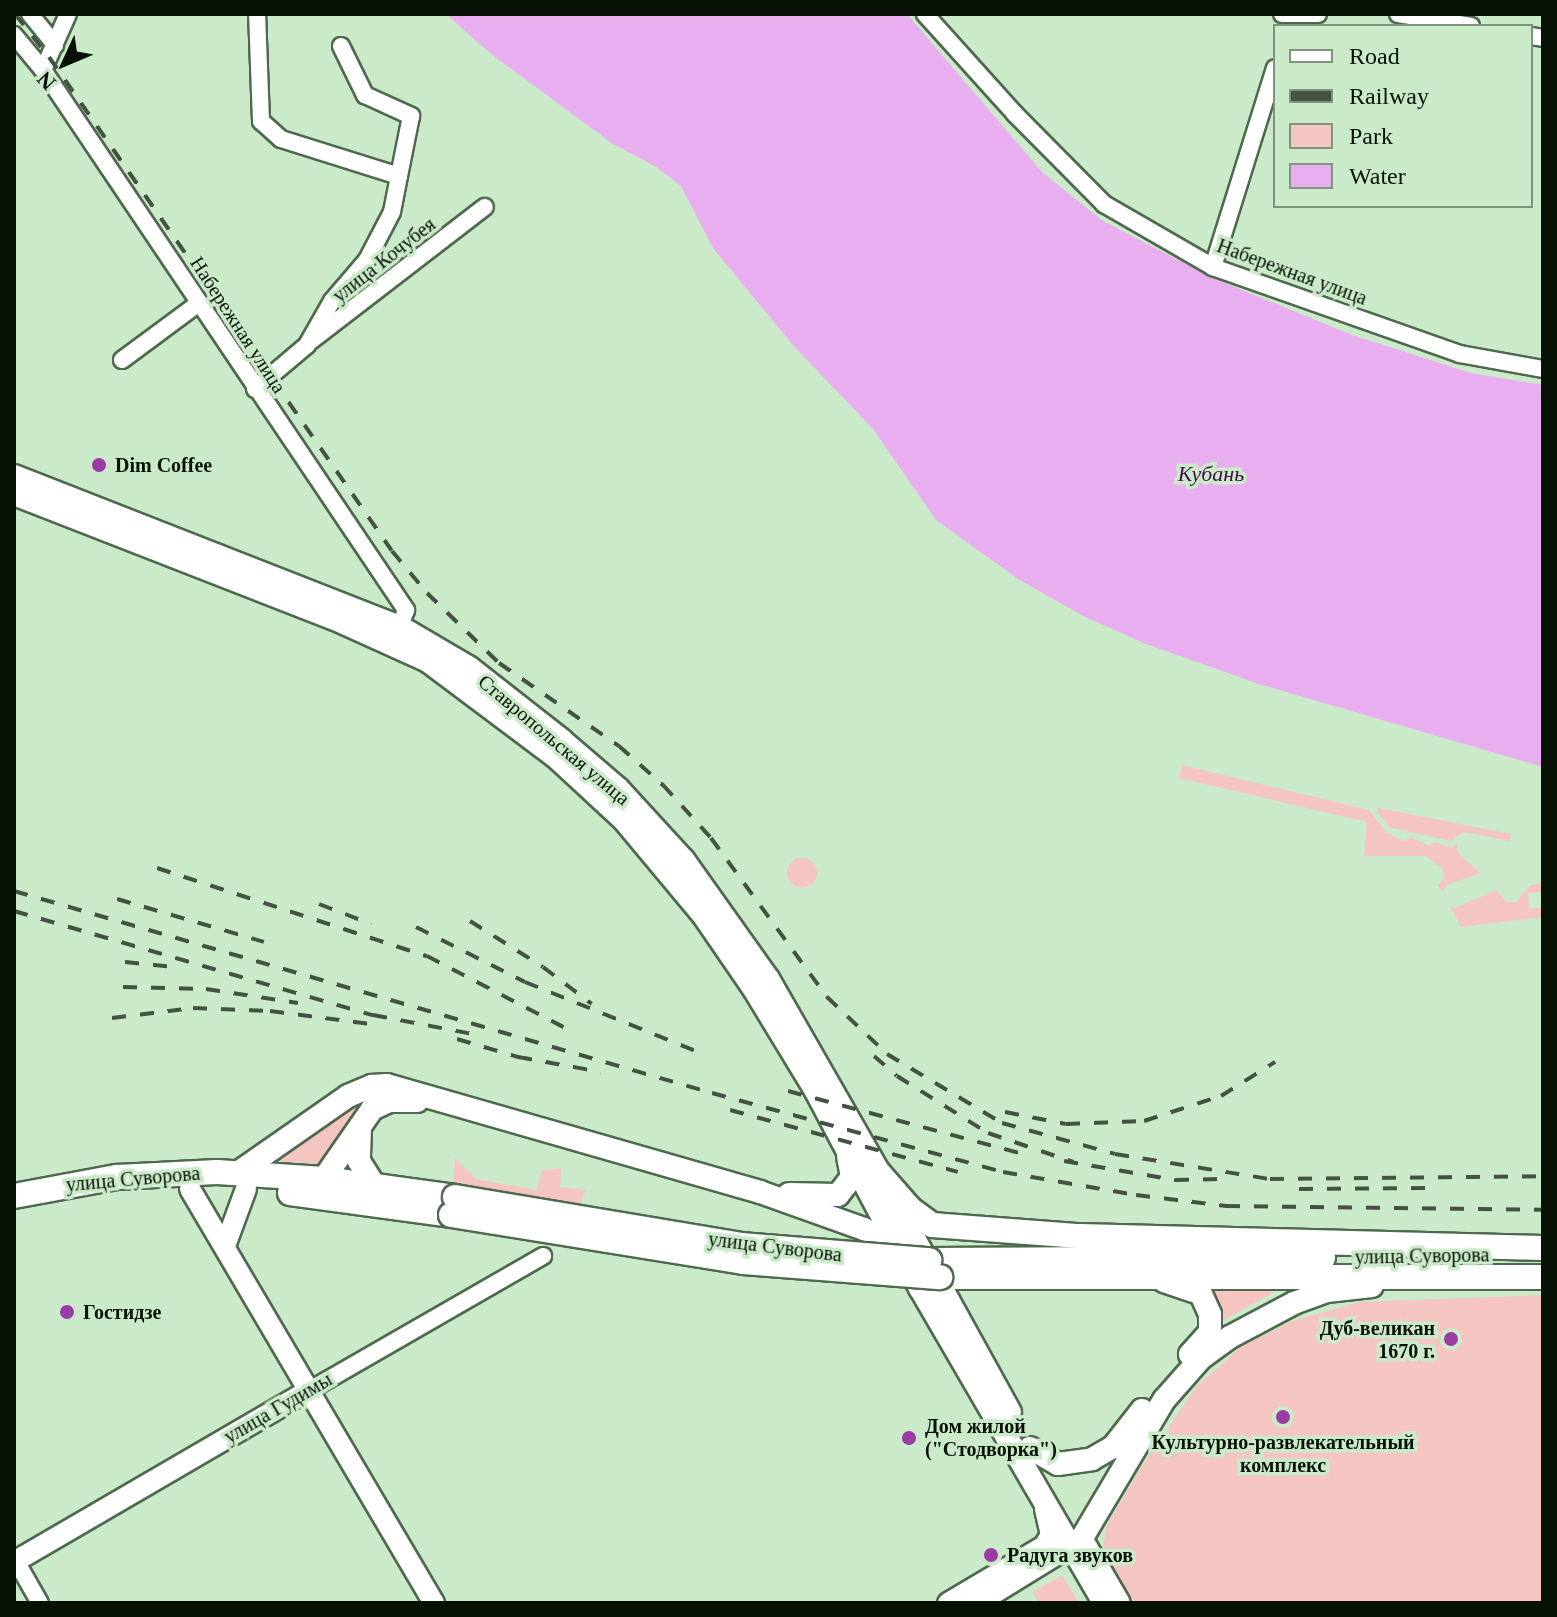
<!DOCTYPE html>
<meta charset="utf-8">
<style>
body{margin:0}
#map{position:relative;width:1557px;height:1617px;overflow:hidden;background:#cbeac9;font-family:"Times New Roman",serif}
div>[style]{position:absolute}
.green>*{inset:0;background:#f5c5c2}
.round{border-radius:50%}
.water>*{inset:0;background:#e9aeef}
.roads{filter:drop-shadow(2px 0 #4e694d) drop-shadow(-2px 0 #4e694d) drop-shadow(0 2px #4e694d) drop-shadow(0 -2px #4e694d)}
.minor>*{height:16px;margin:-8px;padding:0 8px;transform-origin:8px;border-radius:8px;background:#fff}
.tertiary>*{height:20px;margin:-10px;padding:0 10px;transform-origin:10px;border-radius:10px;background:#fff}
.secondary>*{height:22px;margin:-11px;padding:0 11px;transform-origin:11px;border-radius:11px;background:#fff}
.primary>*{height:24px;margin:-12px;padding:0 12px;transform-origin:12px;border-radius:12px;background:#fff}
.rail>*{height:4px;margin-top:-2px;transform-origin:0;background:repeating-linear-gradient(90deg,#435341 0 14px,transparent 0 28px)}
.bridges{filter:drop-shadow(2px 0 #4e694d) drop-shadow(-2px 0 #4e694d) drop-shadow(0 2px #4e694d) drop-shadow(0 -2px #4e694d)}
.primary-bridge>*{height:24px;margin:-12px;padding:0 12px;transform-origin:12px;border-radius:12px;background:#fff}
.dots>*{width:22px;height:22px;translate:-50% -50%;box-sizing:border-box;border:4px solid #cbeac9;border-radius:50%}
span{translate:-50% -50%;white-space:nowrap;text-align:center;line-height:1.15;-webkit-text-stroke:7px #cbeac9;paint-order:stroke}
.street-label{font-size:20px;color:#071106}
.poi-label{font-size:20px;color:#071106;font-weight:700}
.left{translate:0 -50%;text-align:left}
.right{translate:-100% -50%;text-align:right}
.water-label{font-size:22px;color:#420e48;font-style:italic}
.frame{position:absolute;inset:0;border:16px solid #071106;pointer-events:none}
.legend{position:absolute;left:1273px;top:24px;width:260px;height:184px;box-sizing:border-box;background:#cbeac9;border:2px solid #7d937b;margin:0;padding:10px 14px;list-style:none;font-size:24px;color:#071106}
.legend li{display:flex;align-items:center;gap:16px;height:40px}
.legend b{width:40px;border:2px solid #7d937b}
.north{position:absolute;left:24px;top:24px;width:80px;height:80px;-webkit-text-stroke:6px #cbeac9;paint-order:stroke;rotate:226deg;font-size:22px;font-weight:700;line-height:32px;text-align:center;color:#071106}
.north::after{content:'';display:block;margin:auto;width:28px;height:36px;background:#071106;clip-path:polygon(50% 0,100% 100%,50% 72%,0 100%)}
</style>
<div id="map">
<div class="green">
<i style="clip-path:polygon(1182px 765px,1369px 810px,1386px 832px,1397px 838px,1406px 841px,1410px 837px,1430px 846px,1434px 842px,1452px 847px,1456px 844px,1459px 854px,1481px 873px,1447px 885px,1442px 893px,1438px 885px,1444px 878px,1443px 869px,1426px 856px,1364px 856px,1367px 822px,1179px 778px)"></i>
<i style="clip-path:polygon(1378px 808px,1511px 834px,1510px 841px,1464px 832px,1450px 841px,1389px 827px,1377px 812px)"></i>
<i class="round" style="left:787px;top:858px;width:30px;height:30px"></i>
<i style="clip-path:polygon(1541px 884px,1542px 892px,1528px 893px,1529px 909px,1543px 908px,1543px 917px,1461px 927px,1450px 906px,1455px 908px,1496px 890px,1507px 902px,1516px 902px,1530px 885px)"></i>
<i style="clip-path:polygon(360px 1100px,351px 1122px,322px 1164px,273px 1161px)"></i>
<i style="clip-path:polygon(455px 1158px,476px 1179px,537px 1190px,542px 1170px,561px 1168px,560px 1187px,586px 1190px,579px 1206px,453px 1184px)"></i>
<i style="clip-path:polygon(1203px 1287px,1283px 1287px,1217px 1324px)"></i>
<i style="clip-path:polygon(1543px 1295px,1543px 1603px,1133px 1603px,1103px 1552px,1106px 1527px,1142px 1466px,1197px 1386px,1242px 1346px,1295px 1320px,1360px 1302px)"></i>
<i style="clip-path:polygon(1062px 1575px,1079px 1603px,1039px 1603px,1033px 1592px)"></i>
</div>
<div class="water">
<i style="clip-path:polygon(446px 14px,907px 14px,1042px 172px,1103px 221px,1213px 278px,1352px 335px,1471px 373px,1543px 385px,1543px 767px,1259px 684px,1146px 644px,1085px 617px,1018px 579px,936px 520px,874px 430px,792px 344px,713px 248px,681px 186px,655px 166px,613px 144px,491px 54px)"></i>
</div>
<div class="roads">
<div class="minor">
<i style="left:30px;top:14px;width:40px;rotate:51deg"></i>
<i style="left:925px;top:14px;width:135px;rotate:48deg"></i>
<i style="left:1015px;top:114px;width:127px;rotate:45.3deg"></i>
<i style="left:1104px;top:204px;width:126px;rotate:30deg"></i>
<i style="left:1213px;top:267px;width:262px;rotate:19.4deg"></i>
<i style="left:1460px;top:354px;width:84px;rotate:10.2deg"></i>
<i style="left:1282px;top:14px;width:36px"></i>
<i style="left:1398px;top:14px;width:74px;rotate:9.3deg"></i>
<i style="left:14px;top:35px;width:45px;rotate:50.4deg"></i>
<i style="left:43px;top:70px;width:651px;rotate:56.09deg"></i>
<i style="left:406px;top:610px;width:27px;rotate:110deg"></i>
<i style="left:1531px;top:36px;width:12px;rotate:9deg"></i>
<i style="left:341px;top:46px;width:55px;rotate:63.9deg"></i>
<i style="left:365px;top:95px;width:51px;rotate:24.5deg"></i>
<i style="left:411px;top:116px;width:61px;rotate:101.3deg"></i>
<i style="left:43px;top:70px;width:61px;rotate:-65.9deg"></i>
<i style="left:1213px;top:267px;width:208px;rotate:-72.7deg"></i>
<i style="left:312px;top:340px;width:218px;rotate:-37.6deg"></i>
<i style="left:122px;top:360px;width:96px;rotate:-36.5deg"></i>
<i style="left:255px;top:389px;width:68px;rotate:-40.2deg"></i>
<i style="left:307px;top:345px;width:51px;rotate:-60.4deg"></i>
<i style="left:332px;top:301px;width:54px;rotate:-49.5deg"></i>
<i style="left:367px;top:260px;width:54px;rotate:-62.5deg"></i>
<i style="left:392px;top:212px;width:37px;rotate:-79deg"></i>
<i style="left:399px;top:176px;width:124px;rotate:-162.6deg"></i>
<i style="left:281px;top:139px;width:27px;rotate:-138deg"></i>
<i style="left:261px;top:121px;width:107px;rotate:-92.1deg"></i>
<i style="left:310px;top:1390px;width:269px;rotate:-29.9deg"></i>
<i style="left:16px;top:1561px;width:48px;rotate:60.3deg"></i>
</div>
<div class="tertiary">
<i style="left:190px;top:1189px;width:481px;rotate:59.5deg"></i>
<i style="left:225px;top:1246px;width:61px;rotate:-69.8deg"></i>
<i style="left:1082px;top:1538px;width:75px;rotate:59.7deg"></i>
<i style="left:1070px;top:1546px;width:66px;rotate:59.9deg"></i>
<i style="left:14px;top:1562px;width:342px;rotate:-30.2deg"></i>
<i style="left:948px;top:1603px;width:112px;rotate:-30.7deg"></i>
<i style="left:1044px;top:1546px;width:13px;rotate:-58deg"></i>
<i style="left:1051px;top:1535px;width:27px;rotate:-103deg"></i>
</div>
<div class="secondary">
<i style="left:14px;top:494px;width:344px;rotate:21.3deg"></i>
<i style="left:335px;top:619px;width:102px;rotate:24.3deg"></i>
<i style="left:428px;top:661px;width:161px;rotate:36.9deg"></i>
<i style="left:557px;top:758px;width:91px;rotate:42.8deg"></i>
<i style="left:624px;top:820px;width:125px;rotate:50.2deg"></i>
<i style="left:704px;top:916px;width:88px;rotate:55.6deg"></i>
<i style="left:754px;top:989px;width:119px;rotate:58.7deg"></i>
<i style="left:816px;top:1091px;width:223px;rotate:62.2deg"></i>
<i style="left:920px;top:1288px;width:298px;rotate:59.8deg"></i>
<i style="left:360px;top:1128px;width:33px;rotate:92deg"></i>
<i style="left:359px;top:1161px;width:28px;rotate:58deg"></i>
<i style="left:239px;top:1172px;width:133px;rotate:-34.9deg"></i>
<i style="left:348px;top:1096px;width:26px;rotate:-23deg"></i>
<i style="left:372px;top:1086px;width:15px;rotate:-4deg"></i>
<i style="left:387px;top:1085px;width:388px;rotate:16deg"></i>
<i style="left:760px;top:1192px;width:110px;rotate:19.6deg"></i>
<i style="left:864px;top:1229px;width:37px;rotate:27deg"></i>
<i style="left:316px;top:1190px;width:98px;rotate:-55.3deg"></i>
<i style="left:372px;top:1109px;width:19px;rotate:-25deg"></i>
<i style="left:389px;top:1101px;width:28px"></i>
<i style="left:889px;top:1193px;width:250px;rotate:61.1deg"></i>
<i style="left:789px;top:1194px;width:49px;rotate:1.2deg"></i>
<i style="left:838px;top:1195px;width:23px;rotate:-52deg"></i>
<i style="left:852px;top:1177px;width:20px;rotate:-101deg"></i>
<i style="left:1164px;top:1281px;width:39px;rotate:19deg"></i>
<i style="left:1201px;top:1294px;width:22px;rotate:66deg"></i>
<i style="left:1210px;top:1314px;width:18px;rotate:90deg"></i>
<i style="left:1210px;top:1332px;width:30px;rotate:132deg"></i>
<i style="left:1030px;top:1448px;width:32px;rotate:30deg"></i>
<i style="left:1058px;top:1464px;width:34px;rotate:-8deg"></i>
<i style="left:1092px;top:1459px;width:24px;rotate:-30deg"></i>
<i style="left:1113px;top:1447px;width:47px;rotate:-51.9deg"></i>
<i style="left:976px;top:1603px;width:124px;rotate:-31.5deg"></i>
<i style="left:1082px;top:1538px;width:161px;rotate:-59.3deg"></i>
<i style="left:1164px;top:1400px;width:56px;rotate:-48.6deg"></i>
<i style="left:1201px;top:1358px;width:36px;rotate:-36deg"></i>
<i style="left:1230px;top:1337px;width:72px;rotate:-28deg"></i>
<i style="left:1294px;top:1303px;width:35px;rotate:-20deg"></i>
<i style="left:1327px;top:1291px;width:45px;rotate:-6.3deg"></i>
</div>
<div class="primary">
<i style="left:14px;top:477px;width:414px;rotate:21.4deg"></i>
<i style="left:400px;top:628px;width:79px;rotate:30.5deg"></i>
<i style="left:468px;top:668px;width:118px;rotate:38.1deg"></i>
<i style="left:561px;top:741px;width:75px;rotate:40.7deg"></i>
<i style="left:618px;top:790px;width:96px;rotate:47.5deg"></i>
<i style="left:683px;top:861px;width:145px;rotate:54.6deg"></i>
<i style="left:767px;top:979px;width:221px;rotate:60.2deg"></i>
<i style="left:877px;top:1171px;width:50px;rotate:49deg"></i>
<i style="left:910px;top:1209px;width:27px;rotate:36deg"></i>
<i style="left:932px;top:1225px;width:148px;rotate:4.3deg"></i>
<i style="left:1080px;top:1236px;width:463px;rotate:1.5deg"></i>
<i style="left:290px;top:1193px;width:162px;rotate:7.8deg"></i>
<i style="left:14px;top:1196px;width:105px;rotate:-10.5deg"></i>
<i style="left:117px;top:1177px;width:100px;rotate:-2.9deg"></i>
<i style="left:217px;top:1172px;width:107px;rotate:3.7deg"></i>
<i style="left:324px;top:1179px;width:132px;rotate:7.8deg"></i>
<i style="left:929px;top:1260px;width:394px;rotate:-0.3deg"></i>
<i style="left:940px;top:1277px;width:603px"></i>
</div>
</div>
<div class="rail">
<i style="left:15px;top:14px;width:55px;rotate:51.7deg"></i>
<i style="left:49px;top:57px;width:601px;rotate:55.23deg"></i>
<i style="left:392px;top:551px;width:55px;rotate:50.2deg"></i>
<i style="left:427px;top:593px;width:100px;rotate:44.2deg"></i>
<i style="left:499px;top:663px;width:146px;rotate:34.7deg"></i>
<i style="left:619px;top:746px;width:59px;rotate:41.6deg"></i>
<i style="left:663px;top:785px;width:72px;rotate:47.8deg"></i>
<i style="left:711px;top:838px;width:197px;rotate:53.9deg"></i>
<i style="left:827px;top:997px;width:83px;rotate:43.5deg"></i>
<i style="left:887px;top:1054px;width:134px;rotate:31deg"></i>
<i style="left:1002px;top:1123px;width:117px;rotate:15.3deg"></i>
<i style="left:1115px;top:1154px;width:157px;rotate:9.2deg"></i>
<i style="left:1270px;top:1179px;width:273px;rotate:-0.6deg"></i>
<i style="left:157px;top:868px;width:284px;rotate:18.1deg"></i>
<i style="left:427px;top:956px;width:167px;rotate:27.5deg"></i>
<i style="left:14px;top:891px;width:727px;rotate:16.14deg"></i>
<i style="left:712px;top:1093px;width:302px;rotate:15.2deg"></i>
<i style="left:1003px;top:1172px;width:135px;rotate:9.8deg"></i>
<i style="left:1136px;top:1195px;width:91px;rotate:7deg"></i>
<i style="left:1226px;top:1206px;width:317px;rotate:0.7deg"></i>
<i style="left:117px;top:899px;width:153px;rotate:16.3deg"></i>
<i style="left:319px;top:904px;width:56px;rotate:21deg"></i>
<i style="left:14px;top:911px;width:374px;rotate:16.2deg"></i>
<i style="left:373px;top:1015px;width:102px;rotate:10.8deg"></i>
<i style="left:470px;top:921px;width:86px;rotate:32.2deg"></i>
<i style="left:543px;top:967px;width:61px;rotate:37.1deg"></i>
<i style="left:416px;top:927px;width:122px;rotate:26.8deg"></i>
<i style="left:525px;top:982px;width:195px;rotate:22deg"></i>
<i style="left:125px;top:962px;width:49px;rotate:5.8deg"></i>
<i style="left:123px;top:987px;width:83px;rotate:1.4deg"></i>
<i style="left:206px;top:989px;width:93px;rotate:8.7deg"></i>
<i style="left:112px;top:1018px;width:82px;rotate:-7deg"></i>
<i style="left:193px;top:1008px;width:77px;rotate:2.2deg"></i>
<i style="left:270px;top:1011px;width:109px;rotate:7.4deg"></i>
<i style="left:457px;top:1039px;width:64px;rotate:16.4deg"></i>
<i style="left:518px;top:1057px;width:84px;rotate:10.2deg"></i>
<i style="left:874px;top:1056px;width:30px;rotate:41deg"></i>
<i style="left:897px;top:1076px;width:107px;rotate:32.1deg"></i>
<i style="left:988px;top:1133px;width:90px;rotate:18.8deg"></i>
<i style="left:788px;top:1091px;width:240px;rotate:15deg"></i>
<i style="left:730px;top:1110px;width:236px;rotate:15.2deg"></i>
<i style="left:1005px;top:1112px;width:62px;rotate:11.1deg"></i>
<i style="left:1066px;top:1124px;width:78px;rotate:-2.2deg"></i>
<i style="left:1144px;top:1121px;width:81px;rotate:-18deg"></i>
<i style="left:1221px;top:1096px;width:64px;rotate:-32.2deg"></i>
<i style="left:1064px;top:1161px;width:113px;rotate:9.7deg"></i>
<i style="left:1175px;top:1180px;width:47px;rotate:-1.2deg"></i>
<i style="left:1299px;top:1189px;width:128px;rotate:-0.4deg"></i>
</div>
<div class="bridges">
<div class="primary-bridge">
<i style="left:455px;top:1197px;width:290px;rotate:9.5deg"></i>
<i style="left:741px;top:1245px;width:189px;rotate:4.6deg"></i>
<i style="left:451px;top:1215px;width:296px;rotate:9.1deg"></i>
<i style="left:743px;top:1262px;width:198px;rotate:4.4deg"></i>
</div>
</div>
<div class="dots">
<i style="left:99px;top:465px;background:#9b3ca5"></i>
<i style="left:67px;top:1312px;background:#9b3ca5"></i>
<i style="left:1451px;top:1339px;background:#9b3ca5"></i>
<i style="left:1283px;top:1417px;background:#9b3ca5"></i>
<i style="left:909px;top:1438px;background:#9b3ca5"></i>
<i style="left:991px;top:1555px;background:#9b3ca5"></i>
</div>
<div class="street-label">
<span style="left:384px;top:260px;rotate:-38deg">улица Кочубея</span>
<span style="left:1292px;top:272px;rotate:20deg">Набережная улица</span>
<span style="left:238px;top:325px;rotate:57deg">Набережная улица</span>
<span style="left:554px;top:740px;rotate:40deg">Ставропольская улица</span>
<span style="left:133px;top:1179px;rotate:-5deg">улица Суворова</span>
<span style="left:775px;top:1247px;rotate:7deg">улица Суворова</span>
<span style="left:1422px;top:1256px;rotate:-1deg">улица Суворова</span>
<span style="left:278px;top:1408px;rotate:-30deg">улица Гудимы</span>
</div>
<div class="poi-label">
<span class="left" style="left:115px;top:465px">Dim Coffee</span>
<span class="left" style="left:83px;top:1312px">Гостидзе</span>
<span class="right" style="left:1435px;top:1340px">Дуб-великан<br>1670 г.</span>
<span class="left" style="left:925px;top:1438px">Дом жилой<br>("Стодворка")</span>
<span style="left:1283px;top:1454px">Культурно-развлекательный<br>комплекс</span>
<span class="left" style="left:1007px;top:1555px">Радуга звуков</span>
</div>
<div class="water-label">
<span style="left:1211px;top:474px">Кубань</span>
</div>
<div class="frame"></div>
<ul class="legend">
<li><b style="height:10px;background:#fff"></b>Road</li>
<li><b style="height:10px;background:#435341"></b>Railway</li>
<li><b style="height:22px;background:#f5c5c2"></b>Park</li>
<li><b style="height:22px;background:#e9aeef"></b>Water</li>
</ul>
<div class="north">N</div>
</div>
